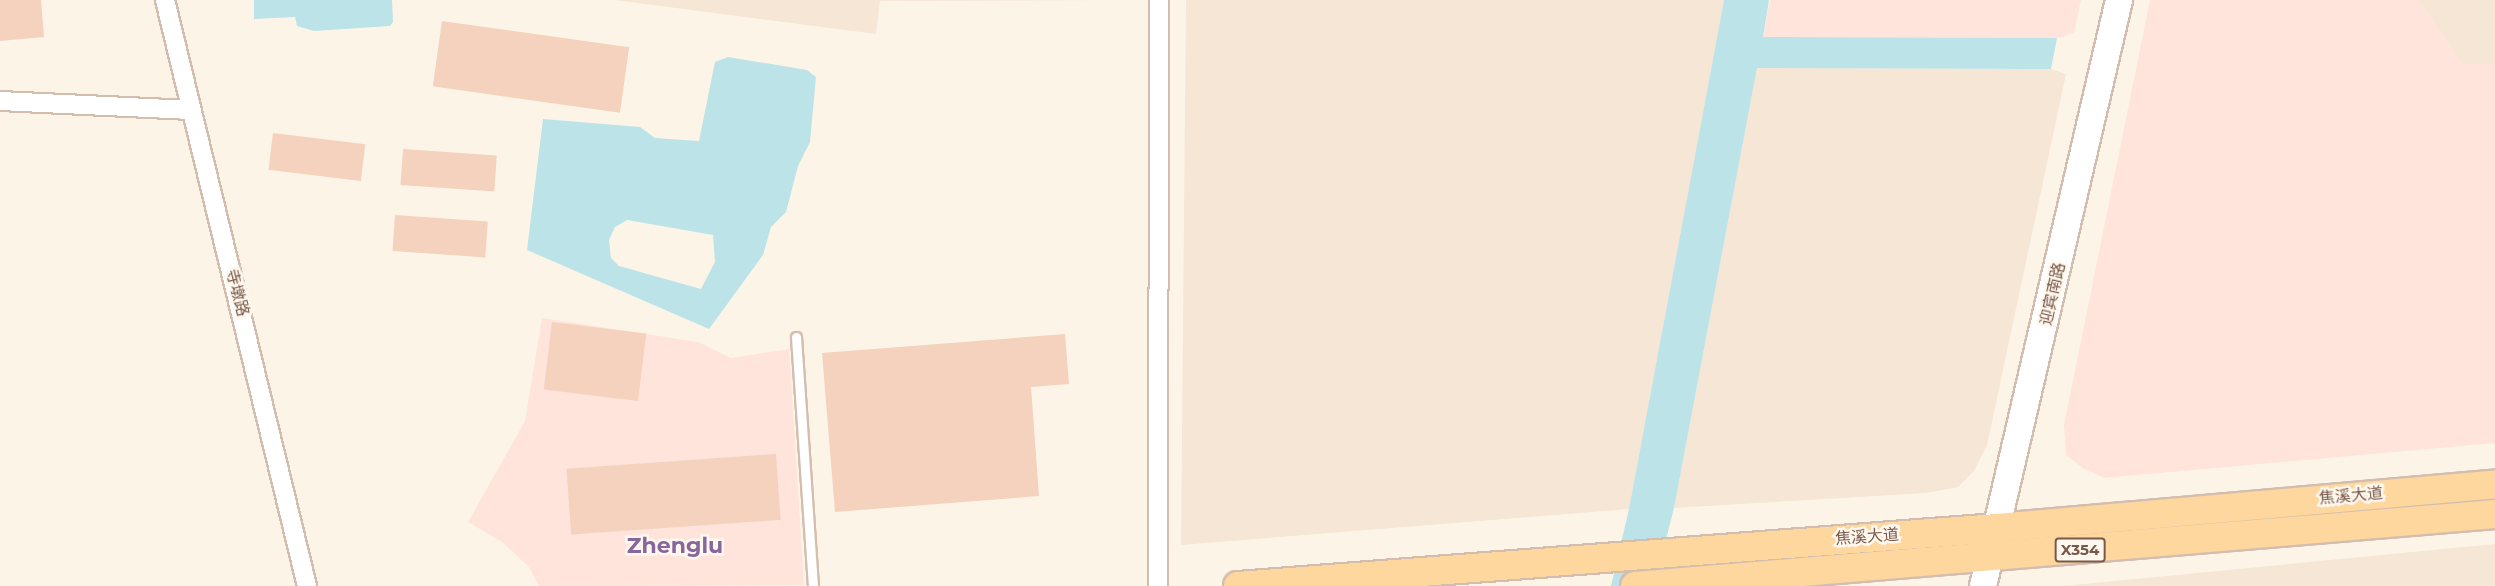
<!DOCTYPE html>
<meta charset="utf-8">
<style>
body{margin:0}
#map{position:relative;width:2495px;height:586px;overflow:hidden;background:#fdf4e8;font-family:Montserrat,"Noto Sans SC",sans-serif}
div>[style]{position:absolute}
.residential>*{inset:0;background:#f5e6d6}
.commercial>*{inset:0;background:#fee4db}
.water>*{inset:0;background:#bbe3e8}
.building>*{inset:0;background:#f4d2be;transform-origin:0 0}
.roads{filter:drop-shadow(2px 0 #d3bdaf) drop-shadow(-2px 0 #d3bdaf) drop-shadow(0 2px #d3bdaf) drop-shadow(0 -2px #d3bdaf)}
.lane>*{height:9px;margin:-4.5px;padding:0 4.5px;transform-origin:4.5px;border-radius:4.5px;background:#fff}
.street>*{height:18px;margin:-9px;padding:0 9px;transform-origin:9px;border-radius:9px;background:#fff}
.secondary>*{height:26px;margin:-13px;padding:0 13px;transform-origin:13px;border-radius:13px;background:#fff}
.primary>*{height:28px;margin:-14px;padding:0 14px;transform-origin:14px;border-radius:14px;background:#fed79f}
span{translate:-50% -50%;white-space:nowrap;text-align:center;line-height:1.15;-webkit-text-stroke:5px #fff8ef;paint-order:stroke}
.shield-label span{padding:2px 4px;background:#fff8ef;border:2px solid;border-radius:4px;-webkit-text-stroke-width:0}
.shield-label{font-size:15px;color:#79594a;font-weight:700}
.street-label{font-size:16px;color:#79594a}
.district-label{font-size:22px;color:#88669c;font-weight:700}
</style>
<div id="map">
<div class="residential">
<i style="clip-path:polygon(615px 0,1121px 0,880px 1px,876px 34px)"></i>
<i style="clip-path:polygon(1186px 0,1724px 0,1629px 509px,1181px 545px)"></i>
<i style="clip-path:polygon(2418px 0,2495px 0,2495px 64px,2463px 64px)"></i>
<i style="clip-path:polygon(1757px 68px,2051px 69px,2066px 74px,1987px 445px,1974px 471px,1958px 487px,1926px 493px,1674px 508px)"></i>
<i style="clip-path:polygon(2495px 544px,2495px 586px,2063px 586px)"></i>
</div>
<div class="commercial">
<i style="clip-path:polygon(1770px 0,2081px 0,2074px 33px,2057px 38px,1763px 37px)"></i>
<i style="clip-path:polygon(2150px 0,2418px 0,2463px 63px,2495px 64px,2495px 443px,2104px 478px,2084px 469px,2066px 455px,2064px 425px)"></i>
<i style="clip-path:polygon(542px 318px,698px 342px,731px 358px,789px 349px,804px 585px,539px 586px,529px 567px,502px 542px,468px 522px,525px 421px)"></i>
</div>
<div class="water">
<i style="clip-path:polygon(254px 0,392px 0,393px 22px,390px 26px,314px 31px,297px 26px,295px 17px,254px 19px)"></i>
<i style="clip-path:polygon(1724px 0,1769px 0,1763px 37px,2057px 38px,2051px 69px,1757px 68px,1674px 508px,1654px 586px,1611px 586px,1629px 509px)"></i>
<i style="clip-path:polygon(evenodd,728px 57px,807px 70px,816px 77px,810px 142px,798px 166px,786px 212px,771px 227px,763px 255px,709px 329px,527px 250px,543px 119px,640px 127px,655px 138px,699px 141px,715px 62px,728px 57px,627px 220px,713px 235px,715px 262px,701px 289px,619px 266px,611px 258px,609px 240px,615px 227px,627px 220px)"></i>
</div>
<div class="building">
<i style="clip-path:polygon(0 0,41px 0,44px 37px,0 41px)"></i>
<i style="left:442px;top:21px;width:189px;height:66px;rotate:8deg"></i>
<i style="left:273px;top:133px;width:93px;height:37px;rotate:7deg"></i>
<i style="left:403px;top:149px;width:94px;height:36px;rotate:4deg"></i>
<i style="left:395px;top:215px;width:93px;height:36px;rotate:4deg"></i>
<i style="left:552px;top:322px;width:95px;height:68px;rotate:7deg"></i>
<i style="clip-path:polygon(1065px 334px,1069px 384px,1031px 387px,1039px 496px,835px 512px,822px 353px)"></i>
<i style="left:776px;top:454px;width:66px;height:210px;rotate:86deg"></i>
</div>
<div class="roads">
<div class="lane">
<i style="left:796px;top:337px;width:250px;rotate:86.1deg"></i>
</div>
<div class="street">
<i style="left:165px;top:0;width:603px;rotate:76.38deg"></i>
<i style="left:0;top:101px;width:189px;rotate:2.7deg"></i>
<i style="left:1158px;top:586px;width:586px;rotate:-89.9deg"></i>
</div>
<div class="secondary">
<i style="left:1983px;top:586px;width:602px;rotate:-76.93deg"></i>
</div>
<div class="primary">
<i style="left:1238px;top:586px;width:761px;rotate:-4.37deg"></i>
<i style="left:1997px;top:528px;width:500px;rotate:-5deg"></i>
<i style="left:1635px;top:586px;width:863px;rotate:-4.79deg"></i>
</div>
</div>
<div class="shield-label">
<span style="left:2080px;top:550px">X354</span>
</div>
<div class="street-label">
<span style="left:237px;top:293px;rotate:75deg">寺墩路</span>
<span style="left:2053px;top:294px;rotate:-77deg">迎宾南路</span>
<span style="left:2351px;top:496px;rotate:-5deg">焦溪大道</span>
<span style="left:1867px;top:537px;rotate:-4deg">焦溪大道</span>
</div>
<div class="district-label">
<span style="left:675px;top:546px">Zhenglu</span>
</div>
</div>
